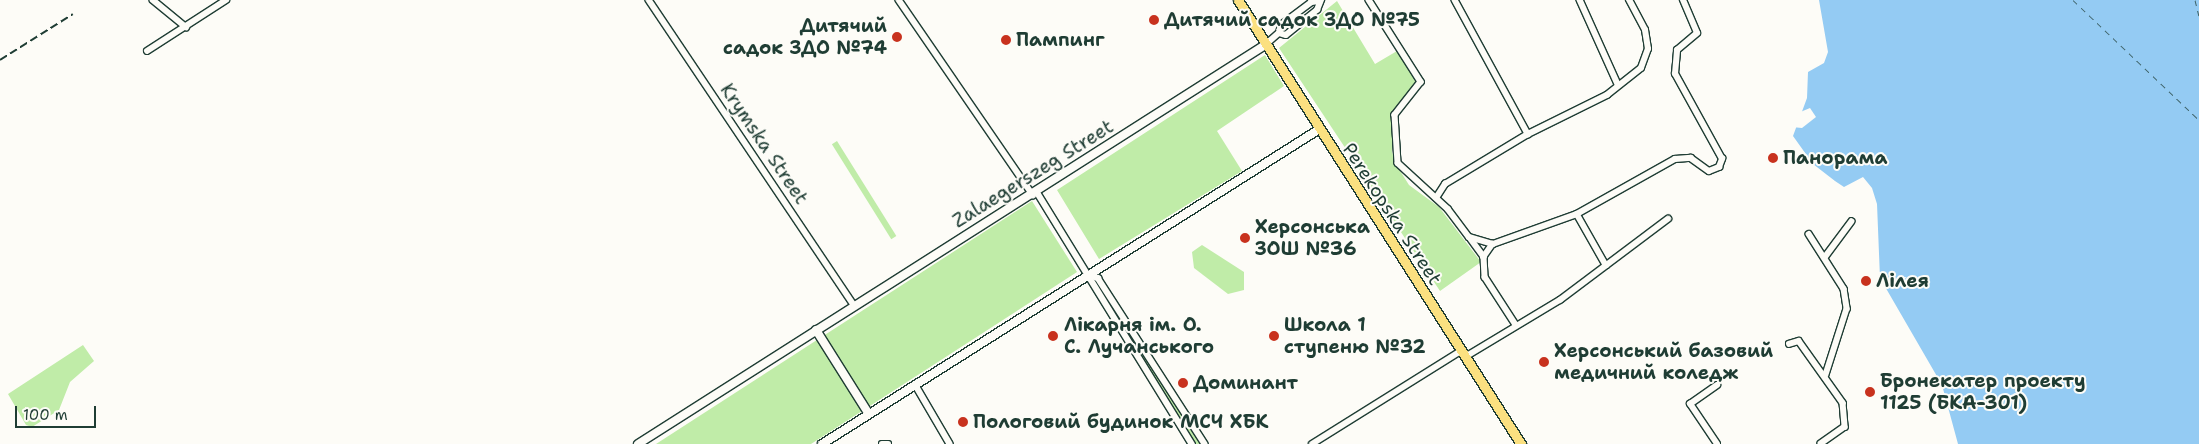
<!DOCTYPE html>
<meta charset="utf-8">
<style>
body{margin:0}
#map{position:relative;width:2199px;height:444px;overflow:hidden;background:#fdfcf7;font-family:"Shantell Sans",sans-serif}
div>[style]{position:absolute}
.green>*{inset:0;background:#c0eca8;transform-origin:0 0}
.water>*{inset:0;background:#94cbf3}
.pier>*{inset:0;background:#fdfcf7}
.ferry>*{height:1px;margin-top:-0.5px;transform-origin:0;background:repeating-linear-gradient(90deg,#3c6064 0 6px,transparent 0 11px)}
.roads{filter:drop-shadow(1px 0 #1f3d34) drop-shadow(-1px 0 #1f3d34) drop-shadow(0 1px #1f3d34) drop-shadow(0 -1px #1f3d34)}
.minor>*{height:5.5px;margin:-2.75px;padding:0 2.75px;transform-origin:2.75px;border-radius:2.75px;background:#fdfcf7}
.secondary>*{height:8px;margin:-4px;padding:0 4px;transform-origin:4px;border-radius:4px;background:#fdfcf7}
.primary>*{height:9px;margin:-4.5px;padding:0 4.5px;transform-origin:4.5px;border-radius:4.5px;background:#fbe080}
.rail>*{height:2px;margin-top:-1px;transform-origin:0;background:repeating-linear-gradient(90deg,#1f3d34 0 8px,transparent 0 12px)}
.dots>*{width:14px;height:14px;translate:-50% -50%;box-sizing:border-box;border:2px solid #fdfcf7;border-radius:50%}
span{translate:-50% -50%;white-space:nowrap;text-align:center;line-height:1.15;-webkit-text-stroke:4px #fdfcf7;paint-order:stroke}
.poi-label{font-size:19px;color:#1f3d34;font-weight:700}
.left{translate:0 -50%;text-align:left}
.right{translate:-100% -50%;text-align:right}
.street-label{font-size:19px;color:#1f3d34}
.scale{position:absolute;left:15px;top:406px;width:81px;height:22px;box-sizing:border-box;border:2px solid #1f3d34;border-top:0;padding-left:6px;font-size:15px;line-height:18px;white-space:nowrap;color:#1f3d34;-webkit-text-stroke:4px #fdfcf7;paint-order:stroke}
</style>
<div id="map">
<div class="green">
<i style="clip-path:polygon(1337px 1px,1375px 64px,1397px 51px,1417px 84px,1392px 113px,1392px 152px,1397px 166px,1409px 185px,1439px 207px,1481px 262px,1440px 291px,1279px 48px)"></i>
<i style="clip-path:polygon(1265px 55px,1284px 86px,1217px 131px,1242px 171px,1099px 259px,1057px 190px)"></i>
<i style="left:837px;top:141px;width:112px;height:6px;rotate:58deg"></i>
<i style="clip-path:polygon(1032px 201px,1077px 272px,811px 444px,656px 444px)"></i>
<i style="clip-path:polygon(1202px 245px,1244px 272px,1244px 290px,1228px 294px,1194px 268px,1192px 252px)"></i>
<i style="clip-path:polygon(1100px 285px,1200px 444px,1196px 444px,1096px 287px)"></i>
<i style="clip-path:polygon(83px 345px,94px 361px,70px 382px,59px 410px,32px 427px,26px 425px,8px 394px)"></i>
</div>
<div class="water">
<i style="clip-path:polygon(1819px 0,2199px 0,2199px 444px,1958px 444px,1942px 385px,1880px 278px,1877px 204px,1872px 188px,1863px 177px,1844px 187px,1835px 181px,1813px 164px,1793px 136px,1807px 98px,1808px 72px,1824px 63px,1828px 52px)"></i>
</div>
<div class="pier">
<i style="clip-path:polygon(1810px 108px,1816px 117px,1802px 128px,1792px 127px,1798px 113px)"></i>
</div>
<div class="ferry">
<i style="left:2073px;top:0;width:174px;rotate:43.6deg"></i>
<i style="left:2195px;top:0;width:16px;rotate:76deg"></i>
</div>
<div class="roads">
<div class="minor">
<i style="left:153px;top:0;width:43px;rotate:39.3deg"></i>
<i style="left:649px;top:0;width:367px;rotate:56.1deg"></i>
<i style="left:899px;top:0;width:237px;rotate:55.5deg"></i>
<i style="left:1369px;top:0;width:97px;rotate:57.6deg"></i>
<i style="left:1421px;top:82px;width:42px;rotate:128.2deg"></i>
<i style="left:1395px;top:115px;width:48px;rotate:86.4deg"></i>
<i style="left:1398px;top:163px;width:68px;rotate:42.6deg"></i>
<i style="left:1448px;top:209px;width:35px;rotate:53deg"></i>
<i style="left:1469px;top:237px;width:25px;rotate:16deg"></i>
<i style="left:1493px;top:244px;width:89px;rotate:-19.7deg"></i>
<i style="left:1577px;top:214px;width:112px;rotate:-29.3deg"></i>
<i style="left:1675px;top:159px;width:16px;rotate:-4deg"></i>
<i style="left:1691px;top:158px;width:22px;rotate:36deg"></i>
<i style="left:1709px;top:171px;width:11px;rotate:-22deg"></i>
<i style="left:1719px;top:167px;width:9px;rotate:-69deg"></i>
<i style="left:1722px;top:159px;width:97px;rotate:-118.9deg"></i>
<i style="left:1675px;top:74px;width:24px;rotate:-85deg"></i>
<i style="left:1677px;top:50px;width:26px;rotate:-40deg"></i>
<i style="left:1697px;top:33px;width:36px;rotate:-113deg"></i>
<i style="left:1455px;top:0;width:153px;rotate:61.4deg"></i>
<i style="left:1580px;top:0;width:92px;rotate:65.7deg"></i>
<i style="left:1279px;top:33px;width:7px;rotate:16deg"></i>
<i style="left:1286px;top:35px;width:40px;rotate:-39deg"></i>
<i style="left:1317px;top:10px;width:11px;rotate:-68deg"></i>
<i style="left:1265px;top:45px;width:18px;rotate:-41deg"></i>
<i style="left:1279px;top:33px;width:8px;rotate:-76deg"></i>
<i style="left:1281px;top:25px;width:38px;rotate:-37deg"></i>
<i style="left:1311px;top:2px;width:9px;rotate:-6deg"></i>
<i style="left:147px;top:51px;width:94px;rotate:-32.8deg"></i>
<i style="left:1037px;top:192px;width:296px;rotate:58.4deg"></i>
<i style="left:1436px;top:198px;width:17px;rotate:-57deg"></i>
<i style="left:1445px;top:184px;width:97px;rotate:-31.1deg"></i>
<i style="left:1528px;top:134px;width:88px;rotate:-26.3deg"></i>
<i style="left:1607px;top:95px;width:43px;rotate:-38.5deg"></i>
<i style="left:1641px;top:68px;width:20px;rotate:-70deg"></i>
<i style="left:1648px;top:49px;width:19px;rotate:-99deg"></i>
<i style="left:1645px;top:30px;width:34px;rotate:-118deg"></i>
<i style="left:1577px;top:214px;width:59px;rotate:60.4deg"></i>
<i style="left:1809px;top:234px;width:65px;rotate:57.5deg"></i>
<i style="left:1844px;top:289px;width:20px;rotate:81deg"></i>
<i style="left:1847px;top:309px;width:69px;rotate:107.7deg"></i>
<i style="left:1471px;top:239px;width:22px;rotate:54deg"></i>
<i style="left:1493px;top:244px;width:16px;rotate:125deg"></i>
<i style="left:1484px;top:257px;width:20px;rotate:87deg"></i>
<i style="left:1485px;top:277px;width:57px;rotate:57.1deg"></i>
<i style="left:1825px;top:257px;width:44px;rotate:-53.4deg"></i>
<i style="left:1090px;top:275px;width:9px;rotate:21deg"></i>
<i style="left:1098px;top:278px;width:197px;rotate:57.2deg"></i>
<i style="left:1789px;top:344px;width:10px;rotate:-17deg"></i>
<i style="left:1799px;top:341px;width:76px;rotate:54.6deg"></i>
<i style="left:1843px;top:403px;width:24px;rotate:85deg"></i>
<i style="left:1845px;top:427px;width:29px;rotate:145deg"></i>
<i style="left:1465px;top:357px;width:111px;rotate:-31deg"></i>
<i style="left:1560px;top:300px;width:135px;rotate:-36.9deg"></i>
<i style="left:915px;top:384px;width:69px;rotate:59.7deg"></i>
<i style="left:882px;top:444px;width:6px"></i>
<i style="left:1312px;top:444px;width:176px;rotate:-32deg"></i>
<i style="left:1717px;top:444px;width:48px;rotate:-124deg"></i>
<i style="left:1690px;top:404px;width:33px;rotate:-35deg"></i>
</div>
<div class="secondary">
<i style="left:816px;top:330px;width:99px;rotate:57.8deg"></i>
<i style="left:638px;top:444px;width:743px;rotate:-32.47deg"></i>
<i style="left:822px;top:444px;width:587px;rotate:-32.34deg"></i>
</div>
<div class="primary">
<i style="left:1238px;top:0;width:527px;rotate:57.49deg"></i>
</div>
</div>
<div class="rail">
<i style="left:0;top:60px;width:86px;rotate:-32.2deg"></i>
</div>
<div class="dots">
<i style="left:1154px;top:20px;background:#c8321e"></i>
<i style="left:897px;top:37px;background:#c8321e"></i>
<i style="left:1006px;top:40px;background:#c8321e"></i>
<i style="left:1773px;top:158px;background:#c8321e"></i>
<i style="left:1245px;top:238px;background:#c8321e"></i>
<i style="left:1866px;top:281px;background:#c8321e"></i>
<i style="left:1053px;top:336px;background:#c8321e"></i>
<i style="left:1274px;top:336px;background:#c8321e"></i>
<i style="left:1544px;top:362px;background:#c8321e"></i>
<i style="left:1183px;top:383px;background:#c8321e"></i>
<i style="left:1870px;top:392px;background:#c8321e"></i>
<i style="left:963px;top:422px;background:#c8321e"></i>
</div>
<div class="poi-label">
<span class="left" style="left:1164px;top:20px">Дитячий садок ЗДО №75</span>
<span class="right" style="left:887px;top:37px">Дитячий<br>садок ЗДО №74</span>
<span class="left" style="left:1016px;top:40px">Пампинг</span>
<span class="left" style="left:1783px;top:158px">Панорама</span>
<span class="left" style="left:1255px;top:238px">Херсонська<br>ЗОШ №36</span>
<span class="left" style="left:1876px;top:281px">Лілея</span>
<span class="left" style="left:1064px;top:336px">Лікарня ім. О.<br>С. Лучанського</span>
<span class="left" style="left:1284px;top:336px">Школа 1<br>ступеню №32</span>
<span class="left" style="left:1554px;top:362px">Херсонський базовий<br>медичний коледж</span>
<span class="left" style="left:1880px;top:392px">Бронекатер проекту<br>1125 (БКА-301)</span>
<span class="left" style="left:1193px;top:383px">Доминант</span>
<span class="left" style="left:973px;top:422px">Пологовий будинок МСЧ ХБК</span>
</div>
<div class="street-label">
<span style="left:764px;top:144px;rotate:56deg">Krymska Street</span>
<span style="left:1033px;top:174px;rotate:-32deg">Zalaegerszeg Street</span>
<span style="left:1392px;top:214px;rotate:57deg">Perekopska Street</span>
</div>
<div class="scale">100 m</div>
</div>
